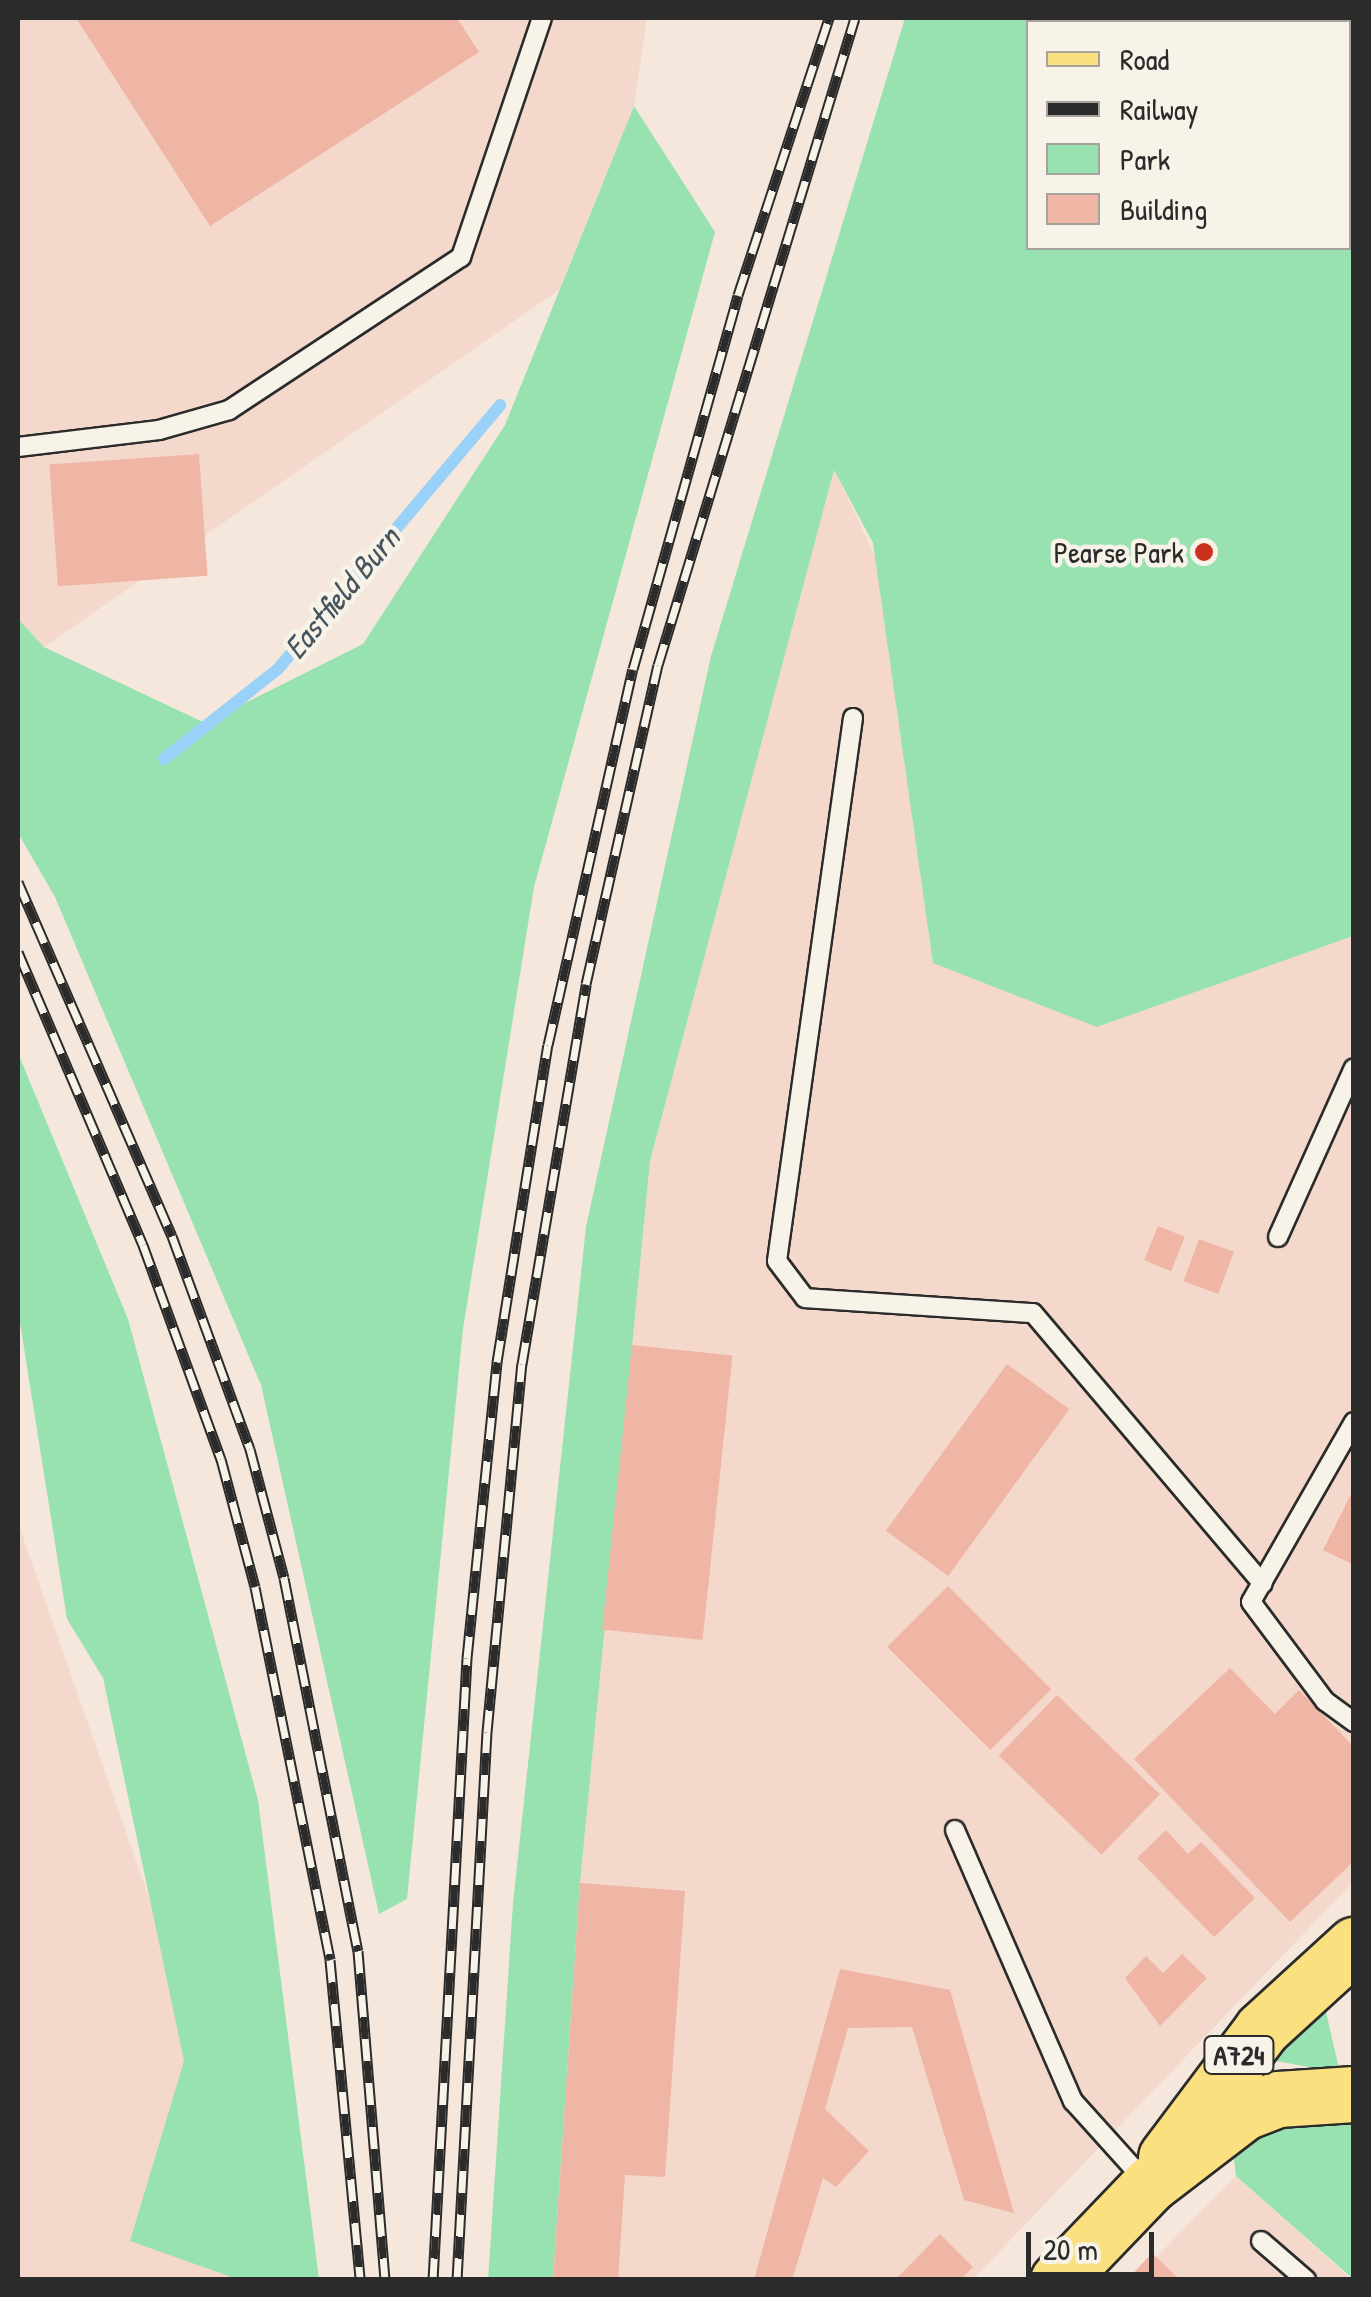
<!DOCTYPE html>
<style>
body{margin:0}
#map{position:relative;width:1371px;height:2297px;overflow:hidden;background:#f5e7db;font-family:"Patrick Hand",sans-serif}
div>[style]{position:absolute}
.built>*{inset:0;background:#f3d8cb}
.green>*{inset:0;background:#98e2b1}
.stream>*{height:12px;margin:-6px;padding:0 6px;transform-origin:6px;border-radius:6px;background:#99d1f8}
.building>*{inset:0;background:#efb6a6;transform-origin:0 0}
.roads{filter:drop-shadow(2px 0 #2b2b2b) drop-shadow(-2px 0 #2b2b2b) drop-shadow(0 2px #2b2b2b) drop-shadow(0 -2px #2b2b2b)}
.lane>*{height:18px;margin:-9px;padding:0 9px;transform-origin:9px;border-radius:9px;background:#f7f3e8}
.primary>*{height:55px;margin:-27.5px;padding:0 27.5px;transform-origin:27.5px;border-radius:27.5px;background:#fbe080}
.rail>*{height:11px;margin-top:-5.5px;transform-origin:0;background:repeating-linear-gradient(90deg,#f7f3e8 0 22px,#2b2b2b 0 44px);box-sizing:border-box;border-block:2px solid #2b2b2b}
.dots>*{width:28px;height:28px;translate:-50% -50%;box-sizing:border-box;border:5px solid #f7f3e8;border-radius:50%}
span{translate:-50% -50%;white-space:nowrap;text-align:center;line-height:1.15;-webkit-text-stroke:9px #f7f3e8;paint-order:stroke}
.shield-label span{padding:2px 8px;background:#f7f3e8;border:2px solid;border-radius:8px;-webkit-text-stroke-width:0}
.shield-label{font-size:28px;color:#2b2b2b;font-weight:700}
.poi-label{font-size:30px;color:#2b2b2b}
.right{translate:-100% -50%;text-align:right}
.water-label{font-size:32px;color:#46545e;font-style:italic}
.frame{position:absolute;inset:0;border:20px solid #2b2b2b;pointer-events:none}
.legend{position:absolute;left:1026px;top:20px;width:325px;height:230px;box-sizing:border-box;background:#f7f3e8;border:2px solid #a5a39c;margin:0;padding:12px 18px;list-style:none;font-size:30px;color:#2b2b2b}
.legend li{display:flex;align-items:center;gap:20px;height:50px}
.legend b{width:50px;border:2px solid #a5a39c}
.scale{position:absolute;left:1026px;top:2232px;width:128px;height:45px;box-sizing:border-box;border:5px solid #2b2b2b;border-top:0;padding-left:12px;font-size:30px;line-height:35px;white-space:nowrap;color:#2b2b2b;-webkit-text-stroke:8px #f7f3e8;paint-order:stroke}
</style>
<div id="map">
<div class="built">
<i style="clip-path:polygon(18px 18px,647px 18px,634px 106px,559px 290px,44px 647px,18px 619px)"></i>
<i style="clip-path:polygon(834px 469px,1097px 1027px,1353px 936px,1353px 1882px,973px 2279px,553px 2280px,580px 1883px,650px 1161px)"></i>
<i style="clip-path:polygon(18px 1523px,266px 2233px,263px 2279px,18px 2279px)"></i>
<i style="clip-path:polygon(1236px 2176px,1351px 2279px,1134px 2280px)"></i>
</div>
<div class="green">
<i style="clip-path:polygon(evenodd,905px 18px,1353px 18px,1353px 936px,1097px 1027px,933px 963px,873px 543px,834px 470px,650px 1161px,580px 1883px,553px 2279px,488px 2280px,513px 1903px,586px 1227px,711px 656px,905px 18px,1028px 22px,1348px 22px,1348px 248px,1028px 248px,1028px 22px)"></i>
<i style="clip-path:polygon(634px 106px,715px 232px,534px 887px,463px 1329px,407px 1899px,379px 1914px,261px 1385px,55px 897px,18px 833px,18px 619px,44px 647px,205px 723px,363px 644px,505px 425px)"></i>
<i style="clip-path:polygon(18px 1053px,128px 1319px,258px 1800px,319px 2279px,237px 2279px,130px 2241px,184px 2061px,103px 1678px,67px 1619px,18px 1310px)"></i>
<i style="clip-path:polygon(1323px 1999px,1340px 2073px,1266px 2059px)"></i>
<i style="clip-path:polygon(1279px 2120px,1353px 2121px,1353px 2279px,1236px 2176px,1233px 2150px)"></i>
</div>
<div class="stream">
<i style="left:164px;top:759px;width:145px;rotate:-38.3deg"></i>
<i style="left:278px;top:669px;width:345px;rotate:-49.9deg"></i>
</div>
<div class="building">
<i style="clip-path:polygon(76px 18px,457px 18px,479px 52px,210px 226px)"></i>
<i style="left:199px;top:454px;width:122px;height:150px;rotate:86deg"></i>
<i style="left:1158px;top:1226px;width:29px;height:37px;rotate:22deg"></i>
<i style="left:1199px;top:1239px;width:37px;height:45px;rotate:20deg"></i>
<i style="left:632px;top:1345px;width:101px;height:286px;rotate:6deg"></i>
<i style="left:1007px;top:1364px;width:77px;height:206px;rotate:36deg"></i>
<i style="clip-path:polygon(1354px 1488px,1354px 1565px,1323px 1550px)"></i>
<i style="left:948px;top:1586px;width:146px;height:86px;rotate:45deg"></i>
<i style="clip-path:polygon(1230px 1668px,1275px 1714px,1299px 1690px,1354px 1747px,1354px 1861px,1290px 1922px,1134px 1759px)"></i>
<i style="left:1057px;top:1695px;width:143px;height:84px;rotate:44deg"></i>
<i style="clip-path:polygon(1166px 1830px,1188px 1854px,1201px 1842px,1255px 1898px,1214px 1937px,1137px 1858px)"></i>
<i style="clip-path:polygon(580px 1883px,685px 1891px,665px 2177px,625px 2175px,618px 2280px,553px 2280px)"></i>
<i style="clip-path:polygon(1182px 1954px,1207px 1978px,1160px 2026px,1125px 1978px,1146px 1956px,1163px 1973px)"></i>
<i style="clip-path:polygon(840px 1969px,950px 1990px,1014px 2213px,964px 2200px,912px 2027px,848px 2028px,825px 2109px,869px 2151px,836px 2187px,823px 2178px,792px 2280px,754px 2280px)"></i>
<i style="clip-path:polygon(940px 2234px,973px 2267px,960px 2280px,895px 2280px)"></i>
<i style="clip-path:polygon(1152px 2253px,1180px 2280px,1127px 2280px)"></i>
</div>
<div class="roads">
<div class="lane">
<i style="left:18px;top:447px;width:142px;rotate:-6.9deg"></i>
<i style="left:159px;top:430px;width:73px;rotate:-15.9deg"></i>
<i style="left:229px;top:410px;width:278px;rotate:-33.4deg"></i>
<i style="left:461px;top:257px;width:252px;rotate:-71.3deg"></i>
<i style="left:853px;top:718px;width:548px;rotate:97.97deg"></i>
<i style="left:777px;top:1261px;width:46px;rotate:52.9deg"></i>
<i style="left:805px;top:1298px;width:228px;rotate:3.8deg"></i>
<i style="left:1033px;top:1313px;width:355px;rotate:49.7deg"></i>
<i style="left:1278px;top:1237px;width:185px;rotate:-65.8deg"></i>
<i style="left:1354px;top:1422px;width:207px;rotate:119.8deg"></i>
<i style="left:1251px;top:1602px;width:124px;rotate:53.2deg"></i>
<i style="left:1325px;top:1701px;width:36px;rotate:36deg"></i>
<i style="left:955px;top:1830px;width:296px;rotate:66.5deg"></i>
<i style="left:1073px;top:2101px;width:108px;rotate:48deg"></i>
<i style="left:1261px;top:2241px;width:60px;rotate:40.9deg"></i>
</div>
<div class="primary">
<i style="left:1166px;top:2157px;width:160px;rotate:-53.1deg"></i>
<i style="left:1262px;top:2029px;width:125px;rotate:-42.4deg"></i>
<i style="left:1058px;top:2280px;width:132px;rotate:-46.2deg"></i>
<i style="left:1149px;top:2185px;width:120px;rotate:-37.5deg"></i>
<i style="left:1244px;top:2112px;width:36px;rotate:-21deg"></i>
<i style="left:1278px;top:2099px;width:76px;rotate:-3.8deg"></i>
</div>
</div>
<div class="rail">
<i style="left:18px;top:882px;width:386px;rotate:66.5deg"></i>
<i style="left:172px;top:1236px;width:227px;rotate:69.9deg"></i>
<i style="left:250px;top:1449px;width:133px;rotate:75.2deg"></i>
<i style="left:284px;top:1578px;width:380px;rotate:78.8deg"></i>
<i style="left:358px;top:1951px;width:330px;rotate:85.3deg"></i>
<i style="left:18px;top:952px;width:319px;rotate:66.9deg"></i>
<i style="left:143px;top:1245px;width:228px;rotate:70deg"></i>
<i style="left:221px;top:1459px;width:132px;rotate:75.1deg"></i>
<i style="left:255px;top:1587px;width:380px;rotate:78.6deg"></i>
<i style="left:330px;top:1960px;width:321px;rotate:84.6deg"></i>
<i style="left:433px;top:2280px;width:623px;rotate:-86.87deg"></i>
<i style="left:467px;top:1658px;width:298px;rotate:-84.2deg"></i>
<i style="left:497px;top:1362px;width:321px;rotate:-80.9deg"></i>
<i style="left:548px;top:1045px;width:385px;rotate:-77.3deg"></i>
<i style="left:633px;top:669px;width:388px;rotate:-74.3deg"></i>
<i style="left:738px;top:295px;width:292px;rotate:-71.8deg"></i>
<i style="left:457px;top:2280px;width:549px;rotate:-86.87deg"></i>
<i style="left:487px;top:1732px;width:370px;rotate:-84.6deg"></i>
<i style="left:522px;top:1364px;width:385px;rotate:-80.4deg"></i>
<i style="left:586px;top:984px;width:327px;rotate:-77.3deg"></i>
<i style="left:658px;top:665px;width:676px;rotate:-73.07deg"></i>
</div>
<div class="dots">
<i style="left:1204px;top:552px;background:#c8321e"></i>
</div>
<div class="shield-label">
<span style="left:1239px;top:2055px">A724</span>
</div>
<div class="poi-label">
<span class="right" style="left:1184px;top:552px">Pearse Park</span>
</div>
<div class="water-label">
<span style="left:342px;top:593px;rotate:-50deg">Eastfield Burn</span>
</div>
<div class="frame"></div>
<ul class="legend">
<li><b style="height:12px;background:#fbe080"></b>Road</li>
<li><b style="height:12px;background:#2b2b2b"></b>Railway</li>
<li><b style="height:28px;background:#98e2b1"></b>Park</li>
<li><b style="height:28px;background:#efb6a6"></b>Building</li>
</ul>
<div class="scale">20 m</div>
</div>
